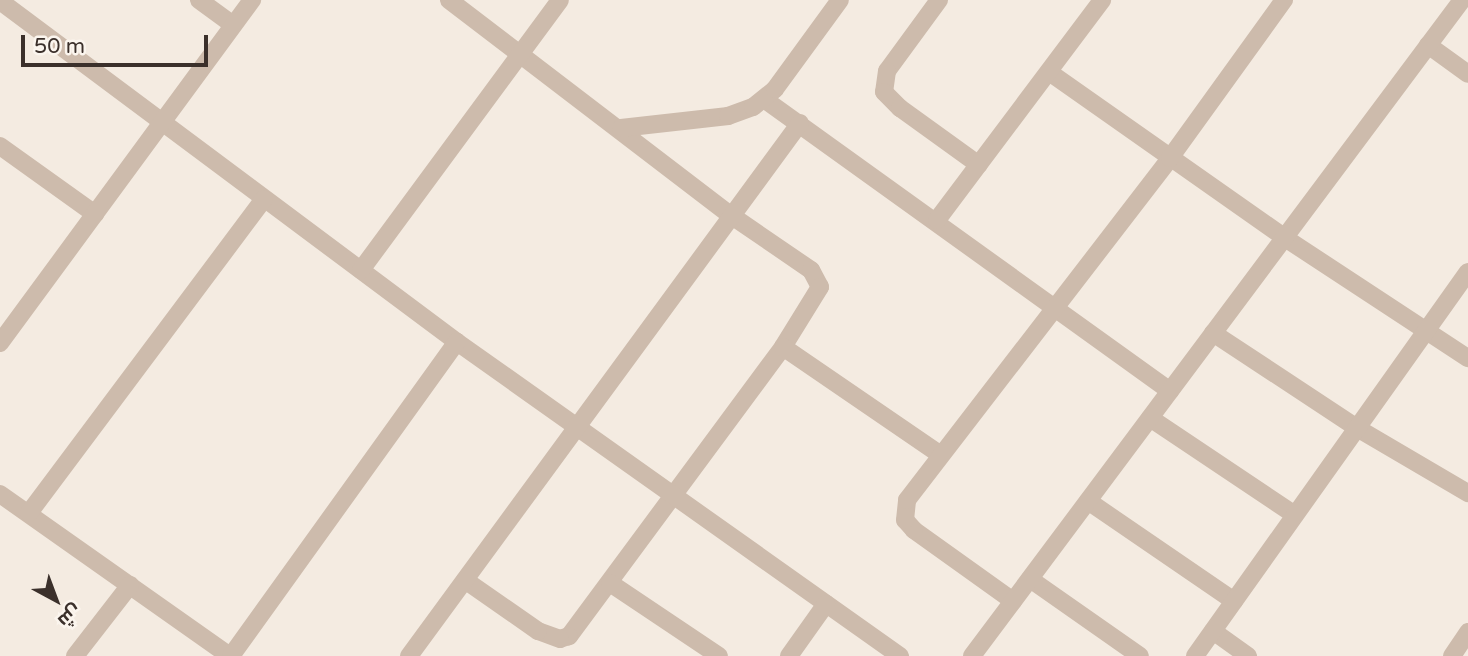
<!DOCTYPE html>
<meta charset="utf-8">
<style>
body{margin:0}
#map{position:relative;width:1468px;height:656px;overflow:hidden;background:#f4ebe1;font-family:"Varela Round",Cairo,sans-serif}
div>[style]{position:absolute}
.minor>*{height:18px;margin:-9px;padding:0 9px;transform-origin:9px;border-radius:9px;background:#cdbbac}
span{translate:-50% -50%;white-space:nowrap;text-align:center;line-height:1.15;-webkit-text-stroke:5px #fbf5ee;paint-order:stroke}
.north{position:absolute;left:21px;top:565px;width:70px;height:70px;-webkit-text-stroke:5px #fbf5ee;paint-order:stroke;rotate:139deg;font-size:19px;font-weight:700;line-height:28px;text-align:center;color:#3b302b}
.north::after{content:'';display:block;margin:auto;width:24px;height:32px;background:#3b302b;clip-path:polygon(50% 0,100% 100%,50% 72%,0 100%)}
.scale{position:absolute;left:21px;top:35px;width:187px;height:32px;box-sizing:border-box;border:4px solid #3b302b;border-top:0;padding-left:9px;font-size:21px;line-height:24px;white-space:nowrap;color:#3b302b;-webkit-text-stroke:5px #fbf5ee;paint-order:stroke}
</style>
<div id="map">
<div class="minor">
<i style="left:199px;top:0;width:42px;rotate:36.3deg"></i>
<i style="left:449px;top:0;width:356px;rotate:37.4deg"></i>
<i style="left:732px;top:216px;width:96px;rotate:34.4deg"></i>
<i style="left:811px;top:270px;width:19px;rotate:62deg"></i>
<i style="left:820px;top:287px;width:70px;rotate:121.7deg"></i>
<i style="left:783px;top:347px;width:360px;rotate:126.5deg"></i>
<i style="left:569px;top:636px;width:9px;rotate:162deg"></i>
<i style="left:560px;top:639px;width:23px;rotate:-160deg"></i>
<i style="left:538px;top:631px;width:89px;rotate:-145.1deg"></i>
<i style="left:939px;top:0;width:88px;rotate:126.2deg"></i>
<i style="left:887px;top:71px;width:21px;rotate:98deg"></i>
<i style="left:884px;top:92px;width:23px;rotate:45deg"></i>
<i style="left:900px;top:108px;width:97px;rotate:35.8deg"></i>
<i style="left:0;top:1px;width:570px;rotate:36.73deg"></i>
<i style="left:457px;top:342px;width:543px;rotate:35.33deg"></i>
<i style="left:1428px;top:45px;width:49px;rotate:35.9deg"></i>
<i style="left:1049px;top:72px;width:289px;rotate:35.1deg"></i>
<i style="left:1285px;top:238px;width:219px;rotate:33.3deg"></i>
<i style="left:764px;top:99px;width:500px;rotate:35.72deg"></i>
<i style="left:621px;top:128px;width:108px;rotate:-6.4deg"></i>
<i style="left:728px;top:116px;width:27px;rotate:-20deg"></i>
<i style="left:753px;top:107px;width:28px;rotate:-39deg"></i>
<i style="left:775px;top:89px;width:110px;rotate:-53.9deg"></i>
<i style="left:0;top:146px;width:117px;rotate:35.6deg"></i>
<i style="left:937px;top:220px;width:275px;rotate:-53.1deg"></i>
<i style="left:361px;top:270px;width:335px;rotate:-53.6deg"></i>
<i style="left:1213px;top:333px;width:173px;rotate:33.4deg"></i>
<i style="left:1357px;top:428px;width:129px;rotate:30.4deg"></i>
<i style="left:0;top:343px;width:426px;rotate:-53.7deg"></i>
<i style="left:783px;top:347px;width:189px;rotate:34.4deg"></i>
<i style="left:1150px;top:418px;width:174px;rotate:33.8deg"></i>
<i style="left:0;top:494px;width:281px;rotate:35.2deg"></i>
<i style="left:1088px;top:501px;width:177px;rotate:34.4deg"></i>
<i style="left:29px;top:513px;width:392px;rotate:-53.2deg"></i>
<i style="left:1030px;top:579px;width:134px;rotate:35deg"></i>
<i style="left:610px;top:583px;width:131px;rotate:33.8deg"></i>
<i style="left:1013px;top:601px;width:122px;rotate:-144.4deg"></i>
<i style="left:914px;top:530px;width:13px;rotate:-132deg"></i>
<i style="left:905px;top:520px;width:20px;rotate:-84deg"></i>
<i style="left:907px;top:500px;width:431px;rotate:-52.4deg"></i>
<i style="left:1170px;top:158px;width:195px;rotate:-54.2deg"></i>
<i style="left:1213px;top:631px;width:43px;rotate:35.5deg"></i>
<i style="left:75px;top:656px;width:90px;rotate:-52.2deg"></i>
<i style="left:231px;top:656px;width:387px;rotate:-54.3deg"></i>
<i style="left:409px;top:656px;width:661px;rotate:-53.74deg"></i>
<i style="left:789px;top:656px;width:64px;rotate:-54.6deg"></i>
<i style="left:972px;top:656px;width:819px;rotate:-53.24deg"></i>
<i style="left:1195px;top:656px;width:471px;rotate:-54.6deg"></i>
<i style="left:1452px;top:656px;width:29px;rotate:-56deg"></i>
</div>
<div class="north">ش</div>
<div class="scale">50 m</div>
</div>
